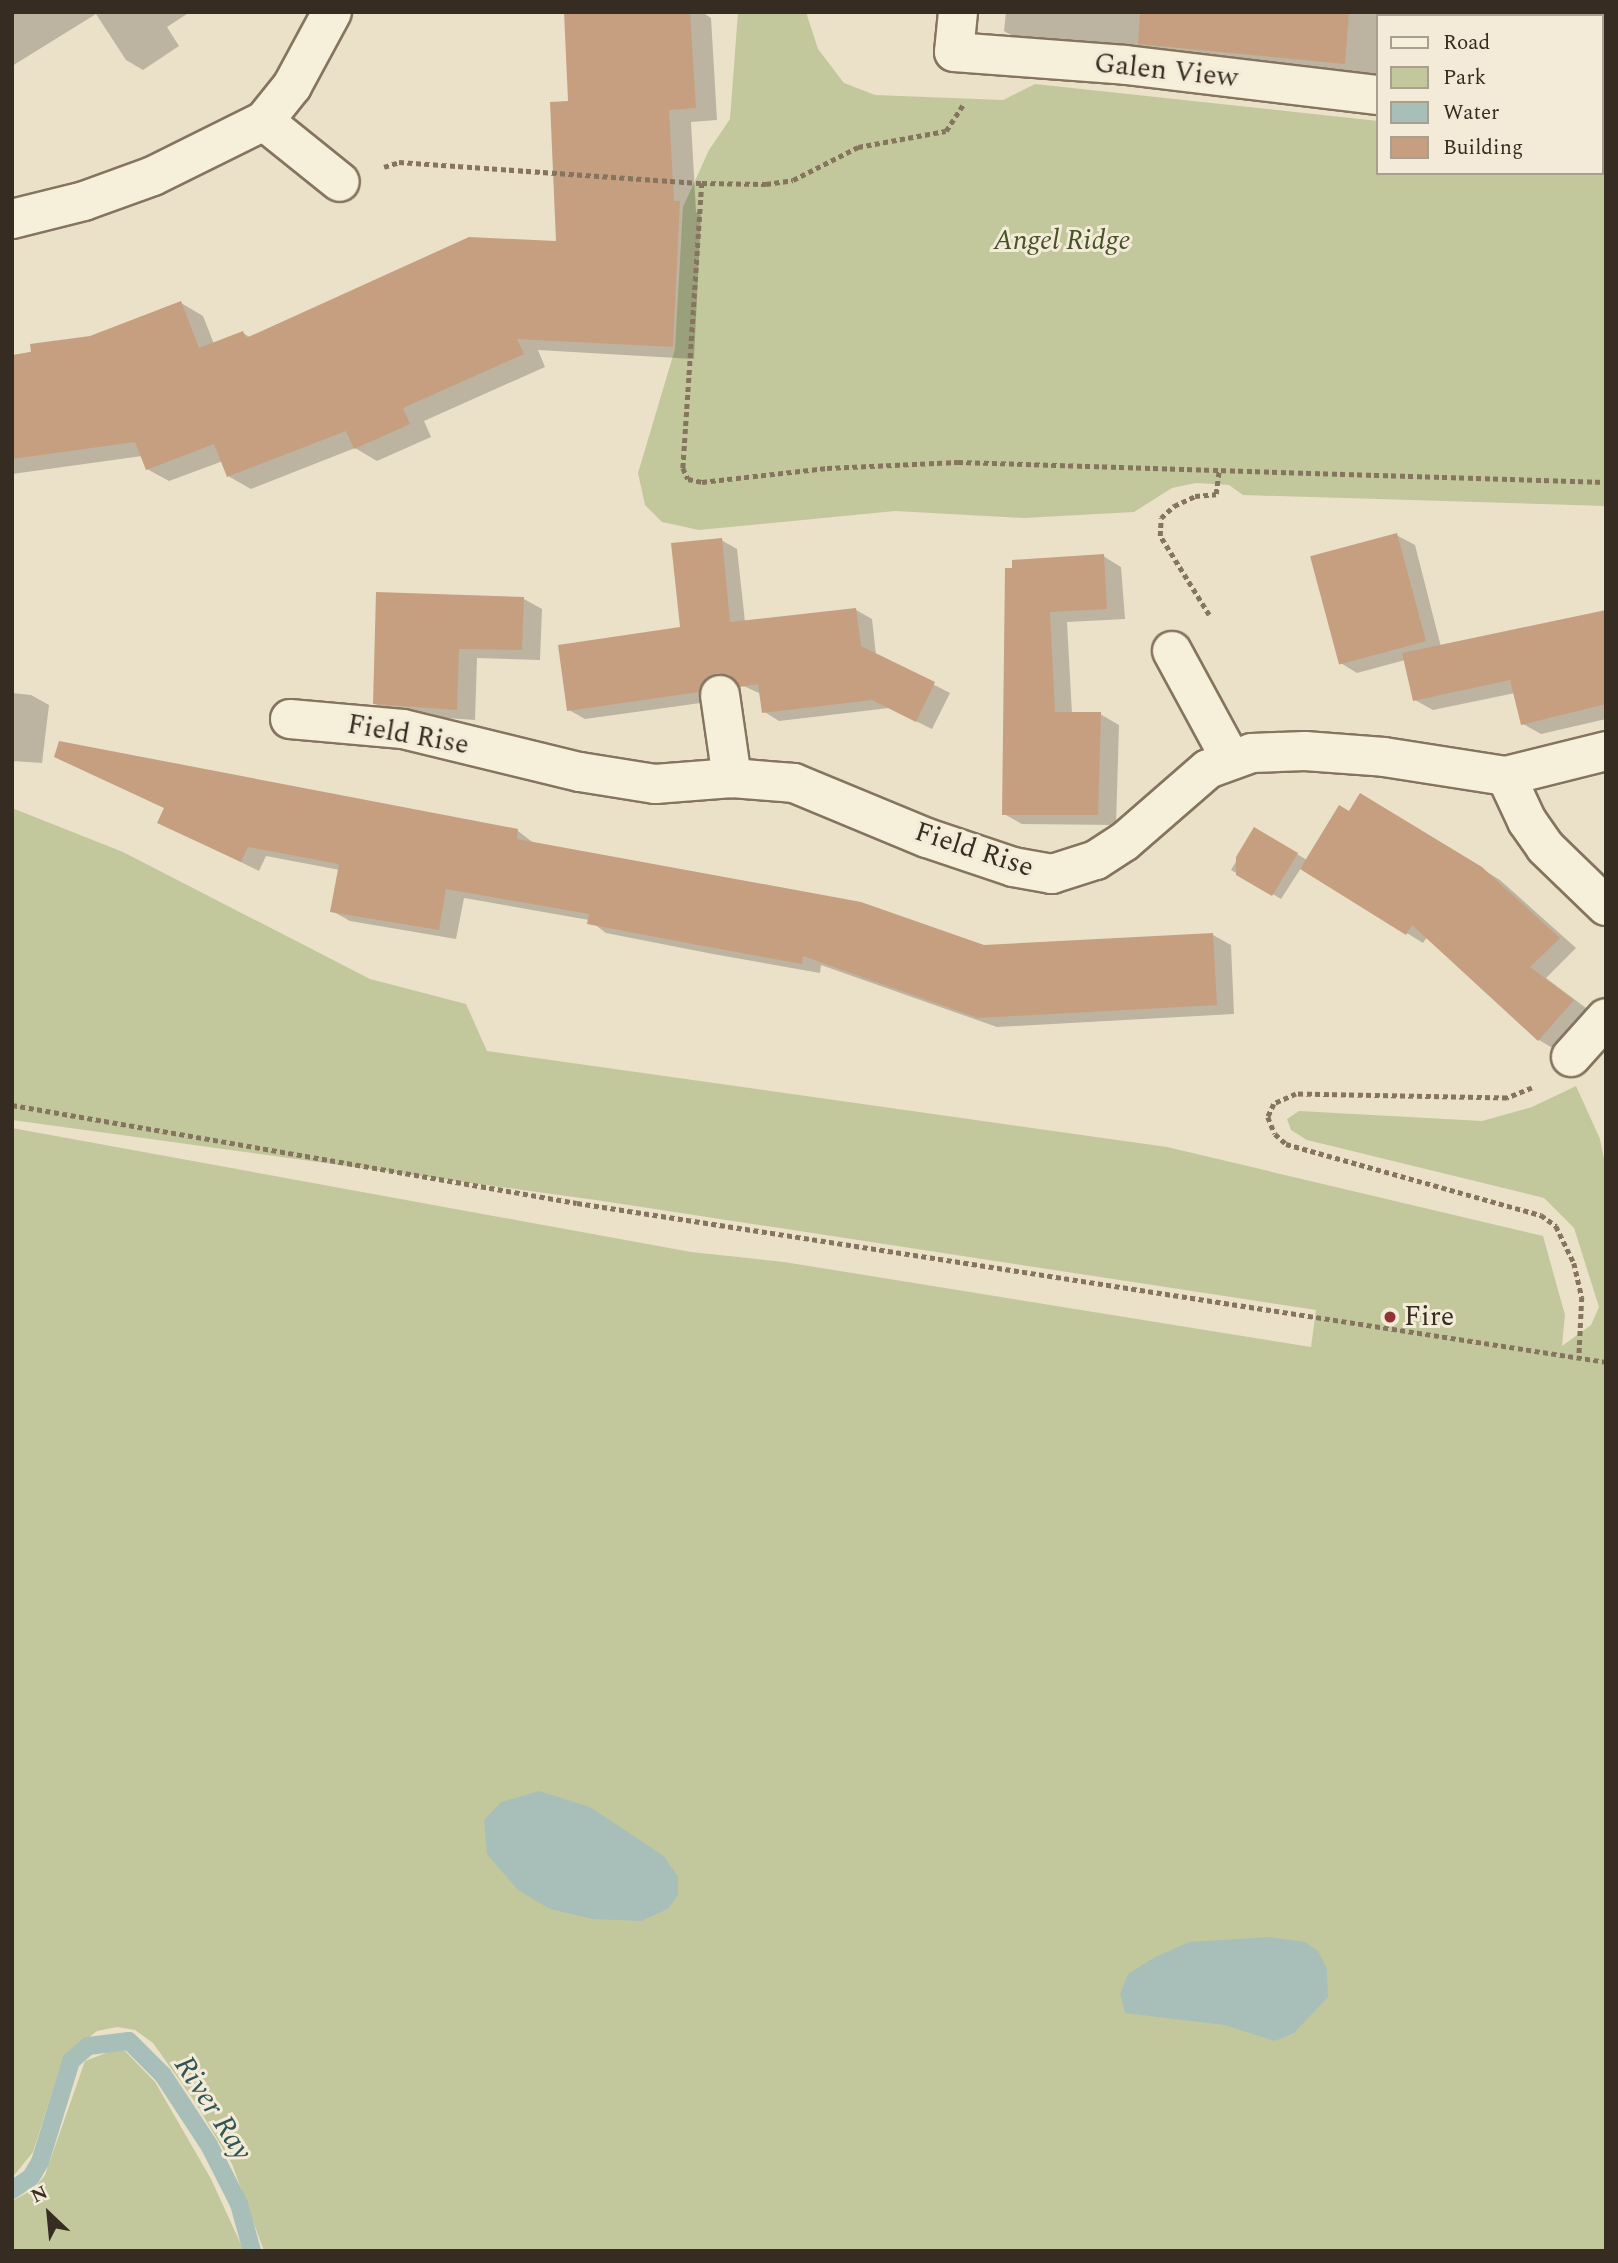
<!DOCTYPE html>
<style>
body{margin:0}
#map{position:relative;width:1618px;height:2263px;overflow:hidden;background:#ebe1c8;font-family:Spectral,serif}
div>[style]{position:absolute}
.green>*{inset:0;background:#c2c89c}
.water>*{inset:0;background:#a8bfb9}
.shadow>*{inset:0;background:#0003;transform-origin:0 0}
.stream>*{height:18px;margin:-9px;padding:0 9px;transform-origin:9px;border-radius:9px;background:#a8bfb9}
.building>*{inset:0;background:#c69f81;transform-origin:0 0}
.path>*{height:4.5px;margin-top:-2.25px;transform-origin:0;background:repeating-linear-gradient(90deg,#85745e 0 5px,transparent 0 8.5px)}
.roads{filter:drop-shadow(2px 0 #85745e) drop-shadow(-2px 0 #85745e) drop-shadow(0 2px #85745e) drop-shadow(0 -2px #85745e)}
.minor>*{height:38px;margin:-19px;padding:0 19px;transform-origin:19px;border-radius:19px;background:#f6efda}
.dots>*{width:19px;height:19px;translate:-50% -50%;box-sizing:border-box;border:4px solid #f3ebd7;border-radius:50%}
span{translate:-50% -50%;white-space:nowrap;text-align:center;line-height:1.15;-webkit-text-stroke:6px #f3ebd7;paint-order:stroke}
.street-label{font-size:28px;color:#372c21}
.park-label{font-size:28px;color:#465229;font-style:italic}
.poi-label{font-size:28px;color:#372c21}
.left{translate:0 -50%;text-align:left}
.water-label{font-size:30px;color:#315554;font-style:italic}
.frame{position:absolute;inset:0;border:14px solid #372c21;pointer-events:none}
.legend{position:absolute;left:1376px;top:14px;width:228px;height:161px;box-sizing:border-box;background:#f3ebd7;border:2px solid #a89f8e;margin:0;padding:9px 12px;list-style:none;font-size:21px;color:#372c21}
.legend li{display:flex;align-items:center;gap:14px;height:35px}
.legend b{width:35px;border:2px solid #a89f8e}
.north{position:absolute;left:14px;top:2179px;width:70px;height:70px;-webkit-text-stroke:5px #f3ebd7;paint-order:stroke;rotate:334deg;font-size:19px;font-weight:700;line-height:28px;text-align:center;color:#372c21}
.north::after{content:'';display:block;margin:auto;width:24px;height:32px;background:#372c21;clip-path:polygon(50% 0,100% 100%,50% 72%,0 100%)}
</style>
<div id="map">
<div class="green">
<i style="clip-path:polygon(738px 12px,806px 12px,818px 49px,844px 83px,875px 95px,1003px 100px,1035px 84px,1378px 121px,1378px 173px,1602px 173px,1606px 120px,1606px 506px,1243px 495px,1229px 485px,1196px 483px,1172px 488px,1134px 512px,1024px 518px,895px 511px,699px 530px,662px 522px,645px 505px,638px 473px,675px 349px,683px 207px,709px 150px,730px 119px)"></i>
<i style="clip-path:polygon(12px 808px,123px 852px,370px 979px,466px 1004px,487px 1051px,1167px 1147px,1543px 1236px,1565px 1315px,1562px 1346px,1591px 1325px,1599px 1307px,1574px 1228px,1544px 1198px,1307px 1140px,1291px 1130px,1287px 1119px,1299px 1111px,1482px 1121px,1532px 1107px,1576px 1086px,1600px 1139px,1606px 1169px,1606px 2251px,264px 2251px,232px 2164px,195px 2102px,153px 2043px,135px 2030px,117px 2027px,97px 2031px,63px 2058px,33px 2152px,12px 2178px,12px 1128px,691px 1252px,784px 1262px,1311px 1347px,1316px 1310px,596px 1200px,12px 1120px)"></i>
<i style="clip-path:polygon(114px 2050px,125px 2051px,155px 2082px,211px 2179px,244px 2251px,12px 2251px,12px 2201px,34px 2189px,45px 2175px,85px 2061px)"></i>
</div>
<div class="water">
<i style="clip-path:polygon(539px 1791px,590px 1807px,664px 1856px,678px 1877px,678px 1895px,668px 1909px,641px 1921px,592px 1919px,550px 1909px,518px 1890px,487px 1854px,484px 1820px,501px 1802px)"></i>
<i style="clip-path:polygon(1270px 1937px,1305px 1942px,1318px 1951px,1327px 1969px,1328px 1997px,1294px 2033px,1275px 2041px,1224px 2025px,1125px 2013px,1120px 1994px,1128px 1974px,1155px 1957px,1189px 1942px)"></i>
</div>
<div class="shadow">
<i style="clip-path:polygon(12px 12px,190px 12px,167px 27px,179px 46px,143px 70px,126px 60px,96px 14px,12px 66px)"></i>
<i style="clip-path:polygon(565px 12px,702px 12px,711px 18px,717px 120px,691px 122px,696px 212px,701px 215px,694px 359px,538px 350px,545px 367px,424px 421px,431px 437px,377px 461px,355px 448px,251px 489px,228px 476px,223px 461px,169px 481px,147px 469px,142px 456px,12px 474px,12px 356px,90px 338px,181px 303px,203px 316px,214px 344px,243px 333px,251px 338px,558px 243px,570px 102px)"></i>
<i style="clip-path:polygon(1006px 12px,1548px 12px,1378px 16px,1378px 75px,1021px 41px,1004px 31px)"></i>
<i style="left:1606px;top:25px;width:77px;height:4px;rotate:90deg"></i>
<i style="clip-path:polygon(1396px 535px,1415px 545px,1441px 647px,1606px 612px,1606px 719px,1541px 734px,1523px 724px,1515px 693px,1433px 710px,1415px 700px,1405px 660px,1357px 673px,1339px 662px)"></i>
<i style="clip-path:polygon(721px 540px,737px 549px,745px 622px,856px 610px,872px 619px,876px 655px,950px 693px,932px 729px,889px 708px,779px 721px,763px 711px,761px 694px,735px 682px,722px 687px,715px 701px,585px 719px,569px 710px,682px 629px)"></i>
<i style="clip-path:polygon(1103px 556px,1121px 567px,1125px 619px,1067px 622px,1072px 714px,1100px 714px,1119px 725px,1116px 825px,1022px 824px,1004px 814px,1007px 570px)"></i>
<i style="clip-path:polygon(524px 599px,542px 609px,540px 660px,477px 658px,475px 720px,393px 714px,374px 703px)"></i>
<i style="clip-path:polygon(12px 693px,31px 695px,49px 705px,42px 763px,12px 761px)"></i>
<i style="clip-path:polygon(60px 743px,518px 831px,535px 844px,984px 947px,1213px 935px,1231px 945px,1234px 1014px,997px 1027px,821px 965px,820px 973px,713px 954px,606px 933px,589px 920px,464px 898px,456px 939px,350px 921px,332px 911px,340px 870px,266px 856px,259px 871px,159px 822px,166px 809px)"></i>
<i style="clip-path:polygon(1377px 805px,1500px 880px,1576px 948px,1546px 978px,1590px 1011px,1556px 1050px,1539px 1040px,1427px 937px,1423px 943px,1301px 868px,1281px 899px,1231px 870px,1255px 829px,1307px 860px,1350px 813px)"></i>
</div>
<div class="stream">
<i style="left:12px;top:2190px;width:23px;rotate:-34deg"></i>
<i style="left:31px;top:2177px;width:17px;rotate:-59deg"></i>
<i style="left:40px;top:2162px;width:106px;rotate:-72.9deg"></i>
<i style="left:71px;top:2061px;width:23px;rotate:-41deg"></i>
<i style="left:88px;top:2046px;width:41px;rotate:-7deg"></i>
<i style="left:129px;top:2041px;width:48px;rotate:45deg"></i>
<i style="left:163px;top:2075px;width:84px;rotate:56.7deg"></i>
<i style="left:209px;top:2145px;width:66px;rotate:63deg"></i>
<i style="left:239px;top:2204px;width:49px;rotate:74.5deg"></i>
</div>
<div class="building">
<i style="clip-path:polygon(564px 12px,690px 12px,696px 108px,669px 110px,674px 201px,680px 201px,673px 347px,517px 339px,524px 354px,403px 408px,410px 424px,354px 449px,346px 431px,227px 477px,214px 444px,146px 470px,135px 442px,12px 459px,12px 355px,31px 352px,30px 344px,90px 336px,181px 301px,199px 348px,243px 331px,246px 338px,469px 237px,556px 241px,550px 102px,568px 101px)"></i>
<i style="clip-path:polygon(1140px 12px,1349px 12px,1345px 64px,1138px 44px)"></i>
<i style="left:1397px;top:533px;width:112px;height:90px;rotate:75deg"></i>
<i style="clip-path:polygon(722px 538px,730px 622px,856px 608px,861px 646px,935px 682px,916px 722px,872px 700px,762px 713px,758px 684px,740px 687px,729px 675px,718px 673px,706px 678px,699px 692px,567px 711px,558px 645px,680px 627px,671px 543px)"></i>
<i style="clip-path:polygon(1104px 554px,1107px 609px,1050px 612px,1055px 712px,1101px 712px,1098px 815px,1002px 815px,1005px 568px,1012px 568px,1012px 560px)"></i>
<i style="clip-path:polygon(376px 592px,524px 597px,522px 650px,459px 649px,457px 710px,373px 704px)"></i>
<i style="clip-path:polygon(1606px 610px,1606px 704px,1521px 725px,1510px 680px,1413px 701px,1402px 653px)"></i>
<i style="clip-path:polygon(59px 741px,518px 829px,517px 839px,861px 902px,984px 945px,1213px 933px,1217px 1005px,978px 1018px,803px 956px,802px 964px,693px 944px,587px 924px,589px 914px,446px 889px,439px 930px,330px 912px,339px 864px,248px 847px,241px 862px,157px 823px,164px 808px,54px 757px)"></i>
<i style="clip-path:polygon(1360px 793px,1482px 867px,1560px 938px,1530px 967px,1574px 1000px,1538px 1041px,1412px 925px,1406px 935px,1300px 869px,1339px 805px,1349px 811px)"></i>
<i style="clip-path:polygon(1254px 827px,1298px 853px,1272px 896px,1236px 875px,1236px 857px)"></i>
</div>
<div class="path">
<i style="left:1602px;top:104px;width:4px;rotate:-14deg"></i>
<i style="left:384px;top:167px;width:16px;rotate:-18deg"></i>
<i style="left:399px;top:162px;width:304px;rotate:4deg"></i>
<i style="left:702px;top:183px;width:286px;rotate:93.8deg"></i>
<i style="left:683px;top:468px;width:12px;rotate:66deg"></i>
<i style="left:688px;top:479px;width:14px;rotate:12deg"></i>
<i style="left:702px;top:482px;width:126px;rotate:-6.4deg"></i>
<i style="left:827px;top:468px;width:131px;rotate:-2.6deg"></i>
<i style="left:958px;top:462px;width:648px;rotate:1.77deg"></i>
<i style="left:702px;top:183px;width:64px;rotate:0.9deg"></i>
<i style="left:766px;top:184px;width:27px;rotate:-8deg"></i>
<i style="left:793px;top:180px;width:73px;rotate:-26.9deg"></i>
<i style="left:858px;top:147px;width:89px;rotate:-10.3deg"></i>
<i style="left:946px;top:131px;width:33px;rotate:-57deg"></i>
<i style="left:1209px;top:615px;width:93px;rotate:-121.8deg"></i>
<i style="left:1160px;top:536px;width:18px;rotate:-87deg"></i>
<i style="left:1161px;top:518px;width:18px;rotate:-43deg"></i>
<i style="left:1174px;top:506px;width:23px;rotate:-25deg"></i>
<i style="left:1195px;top:496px;width:21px;rotate:-5deg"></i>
<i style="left:1216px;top:494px;width:23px;rotate:-83deg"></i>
<i style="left:1532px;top:1088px;width:27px;rotate:158deg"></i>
<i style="left:1507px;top:1098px;width:211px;rotate:-178.9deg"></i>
<i style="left:1296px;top:1094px;width:24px;rotate:156deg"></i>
<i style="left:1274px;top:1104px;width:14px;rotate:115deg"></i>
<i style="left:1268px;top:1117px;width:18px;rotate:68deg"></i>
<i style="left:1275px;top:1134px;width:15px;rotate:42deg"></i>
<i style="left:1286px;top:1144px;width:265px;rotate:15.6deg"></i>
<i style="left:1541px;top:1215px;width:19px;rotate:36deg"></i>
<i style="left:1556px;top:1226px;width:41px;rotate:64.1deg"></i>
<i style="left:1574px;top:1263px;width:35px;rotate:77deg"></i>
<i style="left:1582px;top:1297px;width:61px;rotate:92.8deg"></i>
<i style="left:12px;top:1105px;width:573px;rotate:9.84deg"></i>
<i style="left:577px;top:1203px;width:1041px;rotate:8.78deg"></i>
</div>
<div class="roads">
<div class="minor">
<i style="left:958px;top:12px;width:40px;rotate:95.7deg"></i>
<i style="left:954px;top:52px;width:172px;rotate:4.3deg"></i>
<i style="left:1126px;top:65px;width:254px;rotate:6.8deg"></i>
<i style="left:264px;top:121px;width:97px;rotate:38.8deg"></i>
<i style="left:12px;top:219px;width:74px;rotate:-14deg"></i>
<i style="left:84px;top:201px;width:73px;rotate:-19.9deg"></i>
<i style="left:153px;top:176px;width:124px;rotate:-26.4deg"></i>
<i style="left:264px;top:121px;width:45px;rotate:-51.3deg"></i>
<i style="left:292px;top:86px;width:84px;rotate:-61.6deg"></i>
<i style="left:1172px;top:651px;width:122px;rotate:61.5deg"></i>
<i style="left:720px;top:695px;width:84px;rotate:81.8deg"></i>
<i style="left:290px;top:719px;width:113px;rotate:5.1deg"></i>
<i style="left:403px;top:729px;width:182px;rotate:13.7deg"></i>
<i style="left:580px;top:772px;width:76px;rotate:9.1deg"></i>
<i style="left:655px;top:784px;width:77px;rotate:-4.5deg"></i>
<i style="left:732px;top:778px;width:62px;rotate:4.6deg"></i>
<i style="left:794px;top:783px;width:144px;rotate:22.5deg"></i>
<i style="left:927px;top:838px;width:91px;rotate:18.6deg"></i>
<i style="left:1013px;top:867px;width:40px;rotate:10deg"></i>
<i style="left:1052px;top:874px;width:46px;rotate:-17.7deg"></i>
<i style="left:1096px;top:860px;width:33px;rotate:-33deg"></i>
<i style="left:1124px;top:842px;width:111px;rotate:-41deg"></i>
<i style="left:1208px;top:769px;width:47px;rotate:-20deg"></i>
<i style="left:1252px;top:753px;width:53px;rotate:-2.2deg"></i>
<i style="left:1305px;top:751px;width:79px;rotate:4.3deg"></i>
<i style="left:1384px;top:757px;width:123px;rotate:8.9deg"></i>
<i style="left:1506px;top:776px;width:103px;rotate:-14deg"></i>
<i style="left:1506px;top:776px;width:50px;rotate:65deg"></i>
<i style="left:1527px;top:821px;width:32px;rotate:55deg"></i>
<i style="left:1545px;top:847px;width:85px;rotate:44deg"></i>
<i style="left:1571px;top:1057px;width:52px;rotate:-48.1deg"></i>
</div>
</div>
<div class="dots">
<i style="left:1390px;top:1317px;background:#8f3533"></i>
</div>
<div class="street-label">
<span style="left:1166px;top:71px;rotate:6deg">Galen View</span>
<span style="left:408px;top:735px;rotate:10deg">Field Rise</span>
<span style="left:974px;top:850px;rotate:18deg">Field Rise</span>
</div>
<div class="park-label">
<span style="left:1062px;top:241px">Angel Ridge</span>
</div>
<div class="poi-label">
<span class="left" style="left:1404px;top:1317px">Fire</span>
</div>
<div class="water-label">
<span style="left:213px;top:2108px;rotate:57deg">River Ray</span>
</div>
<div class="frame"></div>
<ul class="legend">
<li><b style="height:9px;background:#f6efda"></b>Road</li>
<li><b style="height:19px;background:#c2c89c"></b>Park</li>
<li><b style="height:19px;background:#a8bfb9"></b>Water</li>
<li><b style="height:19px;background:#c69f81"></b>Building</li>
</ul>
<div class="north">N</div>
</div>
